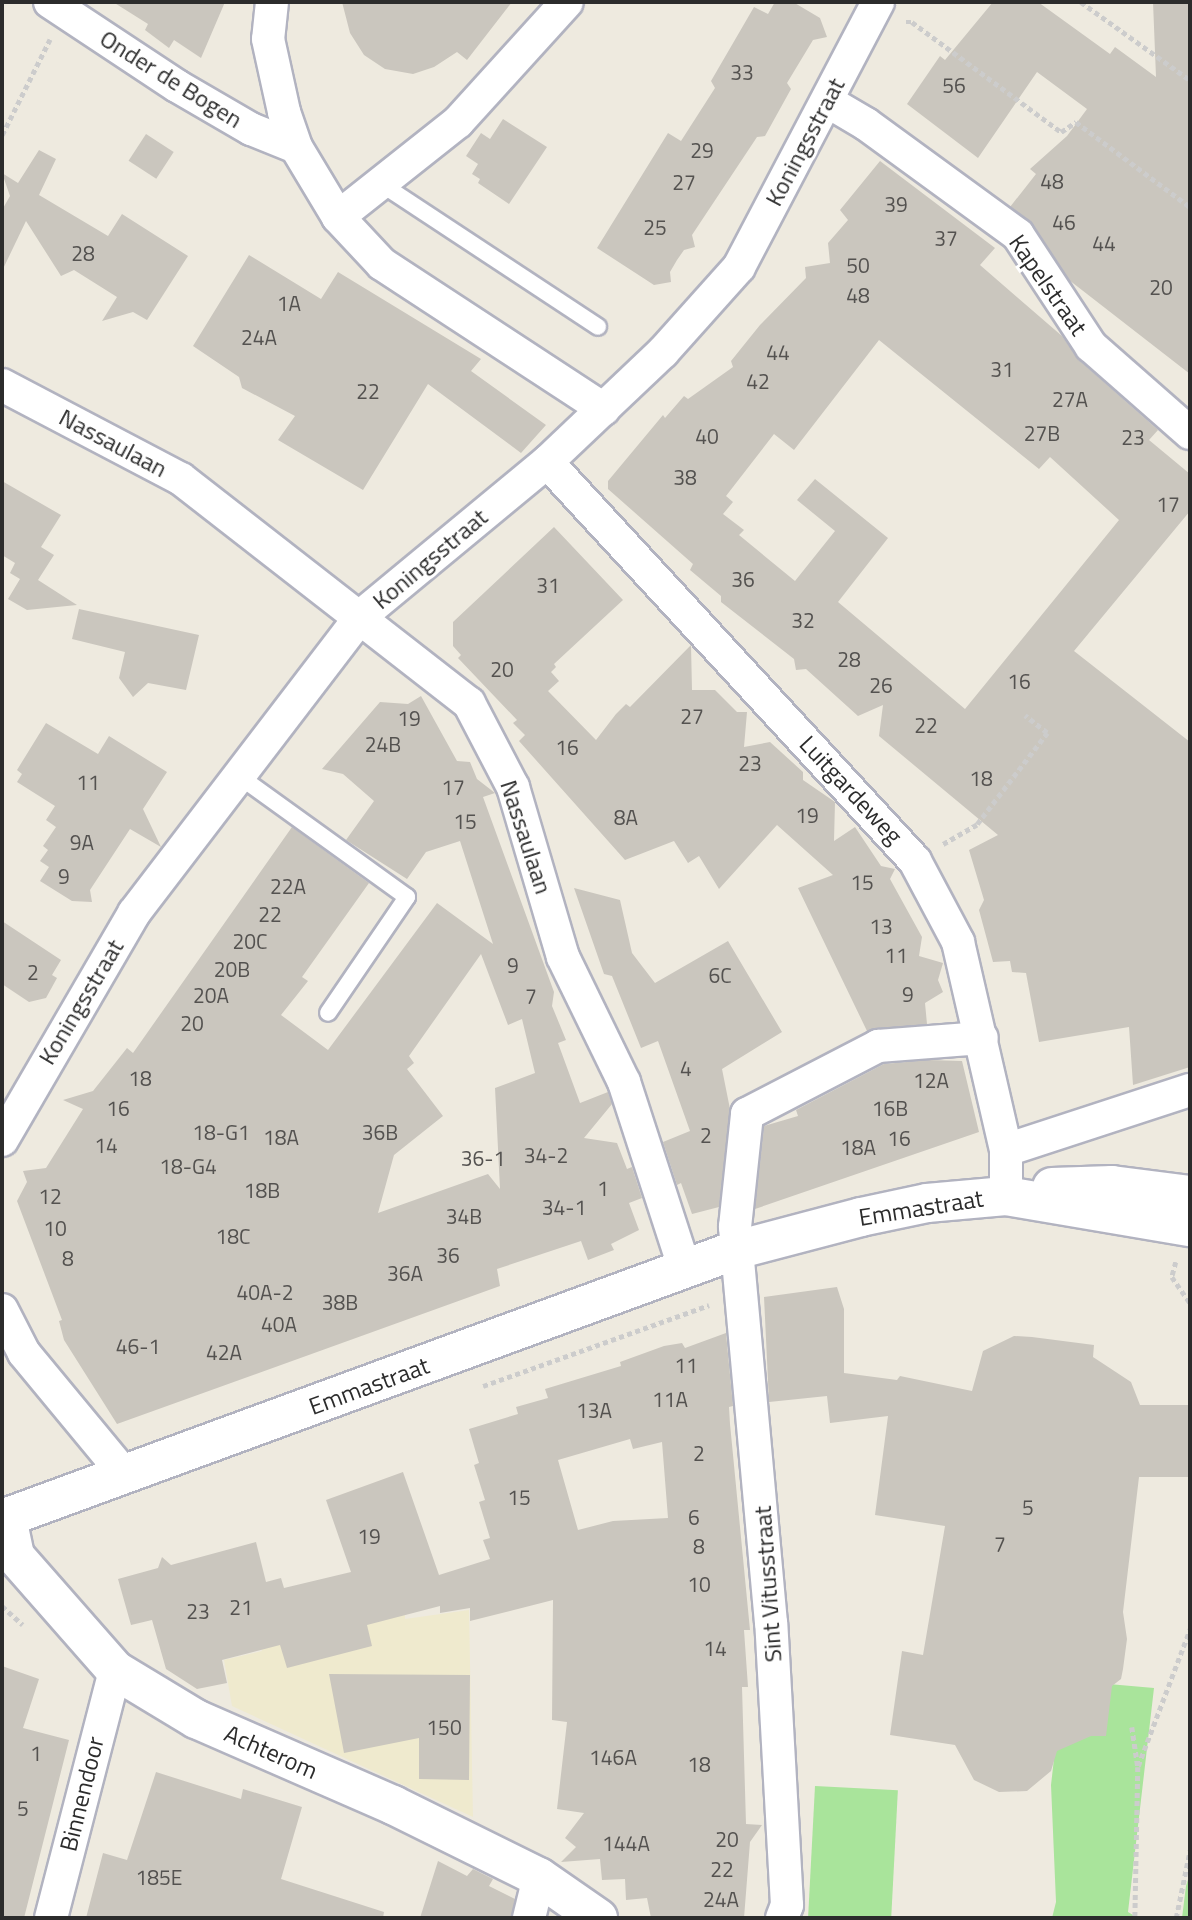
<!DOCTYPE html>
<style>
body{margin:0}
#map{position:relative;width:1192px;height:1920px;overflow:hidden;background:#eeeadf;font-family:"Titillium Web",sans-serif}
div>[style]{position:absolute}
.education>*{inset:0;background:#efeace}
.green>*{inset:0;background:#a9e49b;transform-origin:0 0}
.building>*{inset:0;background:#cac6be;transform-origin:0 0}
.path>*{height:4.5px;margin-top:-2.25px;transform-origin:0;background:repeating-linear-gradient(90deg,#ccc 0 5px,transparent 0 8.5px)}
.roads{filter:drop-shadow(2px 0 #b2b3c0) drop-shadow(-2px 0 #b2b3c0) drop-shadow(0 2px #b2b3c0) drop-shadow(0 -2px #b2b3c0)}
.lane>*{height:16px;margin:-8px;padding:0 8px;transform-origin:8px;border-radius:8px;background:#fff}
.street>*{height:32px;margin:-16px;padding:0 16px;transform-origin:16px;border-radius:16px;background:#fff}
.secondary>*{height:38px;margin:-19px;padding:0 19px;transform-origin:19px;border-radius:19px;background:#fff}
span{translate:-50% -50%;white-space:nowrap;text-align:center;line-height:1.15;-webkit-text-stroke:6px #fff;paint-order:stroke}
.number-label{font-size:21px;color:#545250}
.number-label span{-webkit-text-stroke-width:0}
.street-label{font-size:24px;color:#2c2c2c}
.frame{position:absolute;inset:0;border:4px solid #2c2c2c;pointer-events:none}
</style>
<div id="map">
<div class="education">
<i style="clip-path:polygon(469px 1610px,473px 1817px,232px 1706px,224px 1660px,262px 1651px,258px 1635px,405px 1611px,405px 1619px)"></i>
</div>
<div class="green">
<i style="clip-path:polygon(1063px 1680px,1154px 1688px,1128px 1912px,1138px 1918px,1052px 1918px,1056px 1902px,1051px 1785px)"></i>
<i style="left:815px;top:1786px;width:83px;height:132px;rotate:3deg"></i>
<i style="clip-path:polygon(1190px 1873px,1190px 1918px,1182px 1918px,1186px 1886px)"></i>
</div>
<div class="building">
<i style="clip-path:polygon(113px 2px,225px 2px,201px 58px,174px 40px,169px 48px,145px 30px,148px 24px)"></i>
<i style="clip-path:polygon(342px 2px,512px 2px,467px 60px,457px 52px,434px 67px,413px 74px,385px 69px,364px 55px,350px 33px)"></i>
<i style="clip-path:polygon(775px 2px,793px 2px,820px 18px,827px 37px,813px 40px,787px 83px,791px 89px,765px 136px,757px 137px,692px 235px,695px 247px,684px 250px,677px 260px,670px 272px,671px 282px,654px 285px,597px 248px,668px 133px,681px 141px,715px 88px,711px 81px,754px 7px,768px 14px)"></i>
<i style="clip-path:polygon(993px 2px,1038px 2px,1110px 54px,1115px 47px,1156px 77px,1153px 2px,1190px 2px,1190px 374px,1069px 280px,1033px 225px,1010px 207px,1036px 174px,1030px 169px,1067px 136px,1087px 109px,1037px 72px,978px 158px,907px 104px,940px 56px,945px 60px)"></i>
<i style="clip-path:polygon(503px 119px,547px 147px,509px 204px,478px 183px,480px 179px,472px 174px,478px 164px,466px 156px,481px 133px,490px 139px)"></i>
<i style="left:146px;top:134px;width:33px;height:32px;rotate:33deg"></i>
<i style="clip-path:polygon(39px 150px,56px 159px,39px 195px,108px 236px,122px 214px,188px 256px,147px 320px,133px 312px,102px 321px,117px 297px,74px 270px,61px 276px,26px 221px,2px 271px,2px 210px,10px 196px,2px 173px,18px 183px)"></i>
<i style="clip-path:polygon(evenodd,880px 161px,995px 248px,980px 265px,1062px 336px,1079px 360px,1158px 430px,1149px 440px,1190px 474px,1190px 511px,1074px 651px,1190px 742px,1190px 1067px,1133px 1085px,1129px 1027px,1039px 1042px,1026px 973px,1012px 972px,1010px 961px,993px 962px,979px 910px,984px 900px,969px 850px,998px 835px,879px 736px,883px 705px,858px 716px,806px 669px,796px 670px,794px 659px,721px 602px,721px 596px,690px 570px,693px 564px,608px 489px,608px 481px,663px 415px,665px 418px,684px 396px,688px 399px,733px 367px,731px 361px,760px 325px,806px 278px,805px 267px,830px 263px,828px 243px,848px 220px,840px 210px,880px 161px,879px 340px,1039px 469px,1050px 457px,1119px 520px,965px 709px,838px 602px,888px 538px,815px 479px,797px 500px,835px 531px,795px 581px,739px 535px,744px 530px,723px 514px,733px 502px,726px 496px,774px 434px,794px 450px,879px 340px)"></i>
<i style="clip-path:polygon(249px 255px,321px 299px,338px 272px,481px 359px,471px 371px,546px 425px,521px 453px,428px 384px,363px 490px,278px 440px,295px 416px,242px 388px,239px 377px,193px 346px)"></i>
<i style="clip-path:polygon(2px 481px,61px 515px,41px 547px,54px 555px,38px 580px,77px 605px,27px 610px,8px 599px,20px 579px,10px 573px,15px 563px,2px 555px)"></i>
<i style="clip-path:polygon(554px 527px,623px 600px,554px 664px,556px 667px,551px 672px,559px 681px,548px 691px,596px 740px,616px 714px,626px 704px,630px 707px,691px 645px,692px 690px,715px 690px,737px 712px,747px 712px,744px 747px,770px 742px,803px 772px,803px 780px,835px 802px,834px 841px,855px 827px,881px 866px,895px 869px,890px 879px,922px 937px,919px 956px,943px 963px,938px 980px,943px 992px,925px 1003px,927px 1024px,867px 1031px,798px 888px,833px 875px,777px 825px,719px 889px,699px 856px,688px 863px,674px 841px,625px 860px,519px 741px,525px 735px,513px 723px,517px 720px,458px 658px,461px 655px,453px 646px,453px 622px)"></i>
<i style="clip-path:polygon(79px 609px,199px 635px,186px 690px,148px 683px,133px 697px,119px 678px,125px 652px,72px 639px)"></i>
<i style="clip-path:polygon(evenodd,421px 696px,457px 761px,470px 762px,477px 779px,495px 793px,483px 797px,554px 992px,552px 1006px,566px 1040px,558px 1043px,580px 1103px,608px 1092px,612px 1104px,584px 1138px,617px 1143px,627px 1169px,632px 1167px,642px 1198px,629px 1203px,639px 1230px,611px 1244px,614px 1250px,588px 1260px,581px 1241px,497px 1269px,500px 1286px,117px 1424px,64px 1340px,59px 1321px,62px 1320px,17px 1201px,27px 1182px,23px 1171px,46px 1168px,83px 1109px,63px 1100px,93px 1091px,127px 1048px,133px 1053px,292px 827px,369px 883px,302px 977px,308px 981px,281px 1015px,328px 1050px,437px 903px,493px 944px,460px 841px,426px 852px,407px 879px,346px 840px,374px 801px,343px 774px,322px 769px,380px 702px,408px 704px,421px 696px,481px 954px,508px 1025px,522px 1019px,535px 1073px,495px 1088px,500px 1189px,488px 1174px,378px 1213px,394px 1155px,443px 1116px,407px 1069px,414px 1063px,409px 1056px,481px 954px)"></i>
<i style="clip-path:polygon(46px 723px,98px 754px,109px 736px,167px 772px,143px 809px,161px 847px,130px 829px,90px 890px,92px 902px,72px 901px,40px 881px,49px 867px,40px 861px,48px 850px,43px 846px,56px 827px,46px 820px,55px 806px,17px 782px,22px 774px,17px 770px)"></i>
<i style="clip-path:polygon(574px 888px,620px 900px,632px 953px,655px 983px,728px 941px,782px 1032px,722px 1069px,730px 1109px,719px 1207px,692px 1214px,681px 1183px,677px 1185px,663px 1142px,690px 1131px,658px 1041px,641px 1048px,612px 976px,604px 974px)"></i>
<i style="clip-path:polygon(2px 921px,61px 960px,52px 975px,57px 978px,46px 998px,29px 1002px,2px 984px)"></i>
<i style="clip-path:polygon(929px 1060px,962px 1061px,979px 1132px,755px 1209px,764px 1126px,798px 1116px,796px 1110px,884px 1064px)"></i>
<i style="clip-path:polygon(837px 1287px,844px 1309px,844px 1373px,897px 1380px,900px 1376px,972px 1391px,983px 1351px,1014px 1336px,1032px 1337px,1094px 1345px,1093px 1357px,1131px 1382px,1140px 1405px,1190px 1405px,1190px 1477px,1139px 1477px,1123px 1612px,1127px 1639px,1123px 1669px,1121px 1679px,1112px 1686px,1106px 1736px,1091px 1736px,1057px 1751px,1051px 1771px,1027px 1791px,999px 1792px,974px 1780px,955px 1745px,890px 1735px,902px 1651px,923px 1655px,945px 1526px,875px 1515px,888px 1416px,830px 1423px,827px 1396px,769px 1402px,764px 1297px)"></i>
<i style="clip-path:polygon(evenodd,726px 1333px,733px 1406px,729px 1407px,730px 1424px,750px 1630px,744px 1630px,748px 1687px,742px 1687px,746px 1824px,762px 1825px,750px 1842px,744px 1918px,651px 1918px,647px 1898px,626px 1900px,625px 1879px,602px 1880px,600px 1859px,561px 1862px,576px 1847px,565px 1838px,584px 1813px,557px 1809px,567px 1722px,552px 1720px,553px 1600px,470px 1621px,470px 1608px,440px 1613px,440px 1606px,367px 1625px,372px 1646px,287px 1668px,280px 1645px,222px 1660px,227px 1683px,197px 1689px,166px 1669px,152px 1620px,131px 1625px,118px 1579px,158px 1568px,162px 1557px,171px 1565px,256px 1542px,266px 1582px,281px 1578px,284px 1588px,351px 1572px,326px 1500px,403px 1472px,439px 1575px,490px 1559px,483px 1540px,490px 1538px,479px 1502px,485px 1500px,474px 1465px,479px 1463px,469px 1429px,518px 1414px,516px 1407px,548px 1398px,545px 1389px,621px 1366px,620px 1362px,664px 1346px,682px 1343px,685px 1348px,726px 1333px,630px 1439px,633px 1449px,662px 1442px,668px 1518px,613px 1521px,578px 1530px,558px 1460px,630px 1439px)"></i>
<i style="clip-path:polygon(2px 1666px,39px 1679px,23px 1728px,69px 1740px,24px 1918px,2px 1918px)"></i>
<i style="clip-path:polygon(329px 1674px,470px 1675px,469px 1780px,419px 1779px,419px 1738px,344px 1753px)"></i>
<i style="clip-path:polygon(156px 1772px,241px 1799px,243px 1789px,302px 1807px,281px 1879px,384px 1912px,383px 1918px,86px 1918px,103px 1853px,127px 1860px)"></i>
<i style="clip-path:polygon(438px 1861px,467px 1876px,473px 1869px,493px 1879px,489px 1886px,515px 1899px,511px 1918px,420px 1918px)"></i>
</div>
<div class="path">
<i style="left:1081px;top:2px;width:134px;rotate:35.6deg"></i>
<i style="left:906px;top:22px;width:6px"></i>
<i style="left:912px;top:22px;width:185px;rotate:36.4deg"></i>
<i style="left:1061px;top:132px;width:18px;rotate:-34deg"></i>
<i style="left:1076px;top:122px;width:142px;rotate:36.7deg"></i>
<i style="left:2px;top:135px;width:107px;rotate:-63.4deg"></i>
<i style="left:943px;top:844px;width:39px;rotate:-30deg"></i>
<i style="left:977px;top:824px;width:115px;rotate:-52.4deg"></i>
<i style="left:1047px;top:733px;width:28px;rotate:-142deg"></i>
<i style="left:1176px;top:1262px;width:16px;rotate:105deg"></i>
<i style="left:1172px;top:1277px;width:32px;rotate:55deg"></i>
<i style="left:483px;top:1386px;width:240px;rotate:-19.7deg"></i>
<i style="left:2px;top:1606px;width:28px;rotate:42deg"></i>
<i style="left:1132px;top:1727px;width:40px;rotate:81.5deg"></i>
<i style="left:1138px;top:1767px;width:151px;rotate:91.1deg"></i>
<i style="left:1138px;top:1766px;width:147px;rotate:-69.2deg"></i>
<i style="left:1176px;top:1918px;width:69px;rotate:-78.4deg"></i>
</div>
<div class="roads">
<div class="lane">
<i style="left:380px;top:183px;width:261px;rotate:33.4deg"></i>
<i style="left:239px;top:776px;width:207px;rotate:35.8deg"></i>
<i style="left:407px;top:897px;width:140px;rotate:124.3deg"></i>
</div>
<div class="street">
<i style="left:50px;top:2px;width:152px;rotate:33.5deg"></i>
<i style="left:177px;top:86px;width:86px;rotate:30.2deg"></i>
<i style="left:251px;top:129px;width:48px;rotate:21.8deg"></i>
<i style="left:272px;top:2px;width:37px;rotate:96deg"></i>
<i style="left:268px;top:39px;width:75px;rotate:77.6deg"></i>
<i style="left:284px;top:112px;width:37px;rotate:71deg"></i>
<i style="left:296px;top:147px;width:82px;rotate:59deg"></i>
<i style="left:338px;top:217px;width:64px;rotate:46.9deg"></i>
<i style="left:382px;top:264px;width:265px;rotate:33.2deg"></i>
<i style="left:827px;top:101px;width:45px;rotate:30.5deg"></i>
<i style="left:866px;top:124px;width:188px;rotate:36.1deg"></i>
<i style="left:1018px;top:235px;width:133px;rotate:56.7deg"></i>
<i style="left:1091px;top:346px;width:132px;rotate:41.3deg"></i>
<i style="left:338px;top:217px;width:153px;rotate:-38.4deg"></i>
<i style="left:458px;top:122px;width:162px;rotate:-47.8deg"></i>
<i style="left:2px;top:385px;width:202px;rotate:27.7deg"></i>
<i style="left:181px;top:479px;width:365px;rotate:37.9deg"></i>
<i style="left:469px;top:703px;width:95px;rotate:62.4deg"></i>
<i style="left:513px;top:787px;width:177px;rotate:73.6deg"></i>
<i style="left:563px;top:957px;width:139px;rotate:64deg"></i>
<i style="left:624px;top:1082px;width:198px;rotate:72deg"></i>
<i style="left:547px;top:462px;width:543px;rotate:47.31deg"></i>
<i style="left:915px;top:861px;width:92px;rotate:62deg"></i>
<i style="left:958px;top:942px;width:213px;rotate:77deg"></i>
<i style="left:1006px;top:1150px;width:46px;rotate:90deg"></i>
<i style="left:2px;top:1140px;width:263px;rotate:-59.8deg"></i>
<i style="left:134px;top:913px;width:374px;rotate:-52.6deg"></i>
<i style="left:361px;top:616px;width:241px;rotate:-39.6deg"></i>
<i style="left:547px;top:462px;width:160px;rotate:-43.5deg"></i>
<i style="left:663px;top:352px;width:114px;rotate:-48.2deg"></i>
<i style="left:739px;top:267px;width:299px;rotate:-62.3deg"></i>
<i style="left:1006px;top:1150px;width:194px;rotate:-18.1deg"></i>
<i style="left:2px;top:1310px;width:48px;rotate:62.9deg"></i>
<i style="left:24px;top:1353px;width:158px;rotate:50.4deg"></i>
<i style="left:51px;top:1918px;width:256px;rotate:-75.5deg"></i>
<i style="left:529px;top:1918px;width:42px;rotate:-76.3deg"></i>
<i style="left:782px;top:1918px;width:14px;rotate:-69deg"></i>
<i style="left:787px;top:1905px;width:282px;rotate:-93.2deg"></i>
<i style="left:771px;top:1623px;width:398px;rotate:-95.2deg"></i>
<i style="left:735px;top:1227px;width:114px;rotate:-83.9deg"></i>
<i style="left:747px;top:1114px;width:148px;rotate:-27.4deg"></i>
<i style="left:878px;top:1046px;width:104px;rotate:-4.4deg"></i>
</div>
<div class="secondary">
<i style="left:1052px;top:1187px;width:60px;rotate:-1.9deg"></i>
<i style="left:1112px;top:1185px;width:79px;rotate:7.3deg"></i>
<i style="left:7px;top:1518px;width:39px;rotate:78deg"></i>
<i style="left:15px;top:1556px;width:152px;rotate:48.7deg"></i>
<i style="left:115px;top:1670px;width:95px;rotate:31.2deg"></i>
<i style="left:196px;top:1719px;width:215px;rotate:23.6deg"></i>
<i style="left:393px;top:1805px;width:163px;rotate:26.3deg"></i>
<i style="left:539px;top:1877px;width:72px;rotate:34.8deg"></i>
<i style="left:2px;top:1519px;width:782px;rotate:-20.13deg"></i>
<i style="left:736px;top:1250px;width:129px;rotate:-14.8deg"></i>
<i style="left:861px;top:1217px;width:67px;rotate:-12deg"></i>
<i style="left:927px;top:1203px;width:79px;rotate:-5.1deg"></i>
<i style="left:1006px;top:1196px;width:187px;rotate:9.6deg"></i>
</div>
</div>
<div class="number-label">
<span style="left:742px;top:72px">33</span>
<span style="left:954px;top:85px">56</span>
<span style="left:702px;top:150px">29</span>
<span style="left:1052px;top:181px">48</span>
<span style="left:684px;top:182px">27</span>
<span style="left:896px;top:204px">39</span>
<span style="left:1064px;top:222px">46</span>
<span style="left:655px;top:227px">25</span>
<span style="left:946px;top:238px">37</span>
<span style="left:1104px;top:243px">44</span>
<span style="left:83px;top:253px">28</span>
<span style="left:858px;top:265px">50</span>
<span style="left:1161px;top:287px">20</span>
<span style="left:858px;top:295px">48</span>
<span style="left:289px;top:303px">1A</span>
<span style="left:259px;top:337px">24A</span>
<span style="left:778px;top:352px">44</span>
<span style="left:1002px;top:369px">31</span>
<span style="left:758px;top:381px">42</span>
<span style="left:368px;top:391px">22</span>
<span style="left:1070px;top:399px">27A</span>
<span style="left:1042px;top:433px">27B</span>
<span style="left:707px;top:436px">40</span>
<span style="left:1133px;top:437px">23</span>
<span style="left:685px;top:477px">38</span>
<span style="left:1168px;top:504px">17</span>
<span style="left:743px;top:579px">36</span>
<span style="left:548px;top:585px">31</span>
<span style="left:803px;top:620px">32</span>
<span style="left:849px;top:659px">28</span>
<span style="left:502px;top:669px">20</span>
<span style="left:1019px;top:681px">16</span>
<span style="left:881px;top:685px">26</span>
<span style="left:692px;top:716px">27</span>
<span style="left:409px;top:718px">19</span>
<span style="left:926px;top:725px">22</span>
<span style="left:383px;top:744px">24B</span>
<span style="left:567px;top:747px">16</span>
<span style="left:750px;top:763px">23</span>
<span style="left:981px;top:778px">18</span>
<span style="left:88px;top:782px">11</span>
<span style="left:453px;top:787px">17</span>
<span style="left:807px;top:815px">19</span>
<span style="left:626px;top:817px">8A</span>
<span style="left:465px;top:821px">15</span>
<span style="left:82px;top:842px">9A</span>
<span style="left:64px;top:876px">9</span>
<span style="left:862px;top:882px">15</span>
<span style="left:288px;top:886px">22A</span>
<span style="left:270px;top:914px">22</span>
<span style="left:881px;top:926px">13</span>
<span style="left:250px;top:941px">20C</span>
<span style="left:896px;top:955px">11</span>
<span style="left:513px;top:965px">9</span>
<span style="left:232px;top:969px">20B</span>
<span style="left:33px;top:972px">2</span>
<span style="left:720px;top:975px">6C</span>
<span style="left:908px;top:994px">9</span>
<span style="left:211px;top:995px">20A</span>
<span style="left:531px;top:996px">7</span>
<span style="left:192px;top:1023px">20</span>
<span style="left:686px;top:1068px">4</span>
<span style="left:140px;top:1078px">18</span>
<span style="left:931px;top:1080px">12A</span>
<span style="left:118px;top:1108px">16</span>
<span style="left:890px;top:1108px">16B</span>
<span style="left:221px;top:1132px">18-G1</span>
<span style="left:380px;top:1132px">36B</span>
<span style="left:706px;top:1135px">2</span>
<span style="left:281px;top:1137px">18A</span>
<span style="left:899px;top:1138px">16</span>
<span style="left:106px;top:1145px">14</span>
<span style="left:858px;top:1147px">18A</span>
<span style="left:546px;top:1155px">34-2</span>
<span style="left:483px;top:1158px">36-1</span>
<span style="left:188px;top:1166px">18-G4</span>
<span style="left:603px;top:1188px">1</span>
<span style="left:262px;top:1190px">18B</span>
<span style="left:50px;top:1196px">12</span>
<span style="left:564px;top:1207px">34-1</span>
<span style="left:464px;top:1216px">34B</span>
<span style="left:55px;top:1228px">10</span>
<span style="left:233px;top:1236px">18C</span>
<span style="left:448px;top:1255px">36</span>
<span style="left:68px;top:1258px">8</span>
<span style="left:405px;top:1273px">36A</span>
<span style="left:265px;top:1292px">40A-2</span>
<span style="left:340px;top:1302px">38B</span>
<span style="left:279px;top:1324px">40A</span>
<span style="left:138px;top:1346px">46-1</span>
<span style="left:224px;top:1352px">42A</span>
<span style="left:686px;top:1365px">11</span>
<span style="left:670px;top:1399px">11A</span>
<span style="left:594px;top:1410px">13A</span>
<span style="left:699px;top:1453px">2</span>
<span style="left:519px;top:1497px">15</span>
<span style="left:1028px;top:1507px">5</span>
<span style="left:694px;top:1517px">6</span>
<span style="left:369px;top:1536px">19</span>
<span style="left:1000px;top:1544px">7</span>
<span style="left:699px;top:1546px">8</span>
<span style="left:699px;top:1584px">10</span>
<span style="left:241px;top:1607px">21</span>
<span style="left:198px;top:1611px">23</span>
<span style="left:715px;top:1648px">14</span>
<span style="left:444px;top:1727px">150</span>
<span style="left:36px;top:1753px">1</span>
<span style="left:613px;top:1757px">146A</span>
<span style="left:699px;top:1764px">18</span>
<span style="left:23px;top:1808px">5</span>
<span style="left:727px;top:1839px">20</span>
<span style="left:626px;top:1843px">144A</span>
<span style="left:722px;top:1869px">22</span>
<span style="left:159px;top:1877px">185E</span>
<span style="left:721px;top:1899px">24A</span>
</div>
<div class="street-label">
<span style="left:171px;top:79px;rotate:32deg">Onder de Bogen</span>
<span style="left:805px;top:142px;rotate:-62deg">Koningsstraat</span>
<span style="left:1048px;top:285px;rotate:55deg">Kapelstraat</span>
<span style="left:113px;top:443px;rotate:28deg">Nassaulaan</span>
<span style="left:430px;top:559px;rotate:-40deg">Koningsstraat</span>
<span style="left:851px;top:790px;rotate:47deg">Luitgardeweg</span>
<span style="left:526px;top:837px;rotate:72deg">Nassaulaan</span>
<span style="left:81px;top:1002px;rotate:-59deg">Koningsstraat</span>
<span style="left:921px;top:1208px;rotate:-9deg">Emmastraat</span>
<span style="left:369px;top:1386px;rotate:-20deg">Emmastraat</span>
<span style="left:768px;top:1584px;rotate:-94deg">Sint Vitusstraat</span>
<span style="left:271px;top:1752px;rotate:24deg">Achterom</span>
<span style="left:82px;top:1794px;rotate:-76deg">Binnendoor</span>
</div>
<div class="frame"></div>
</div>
